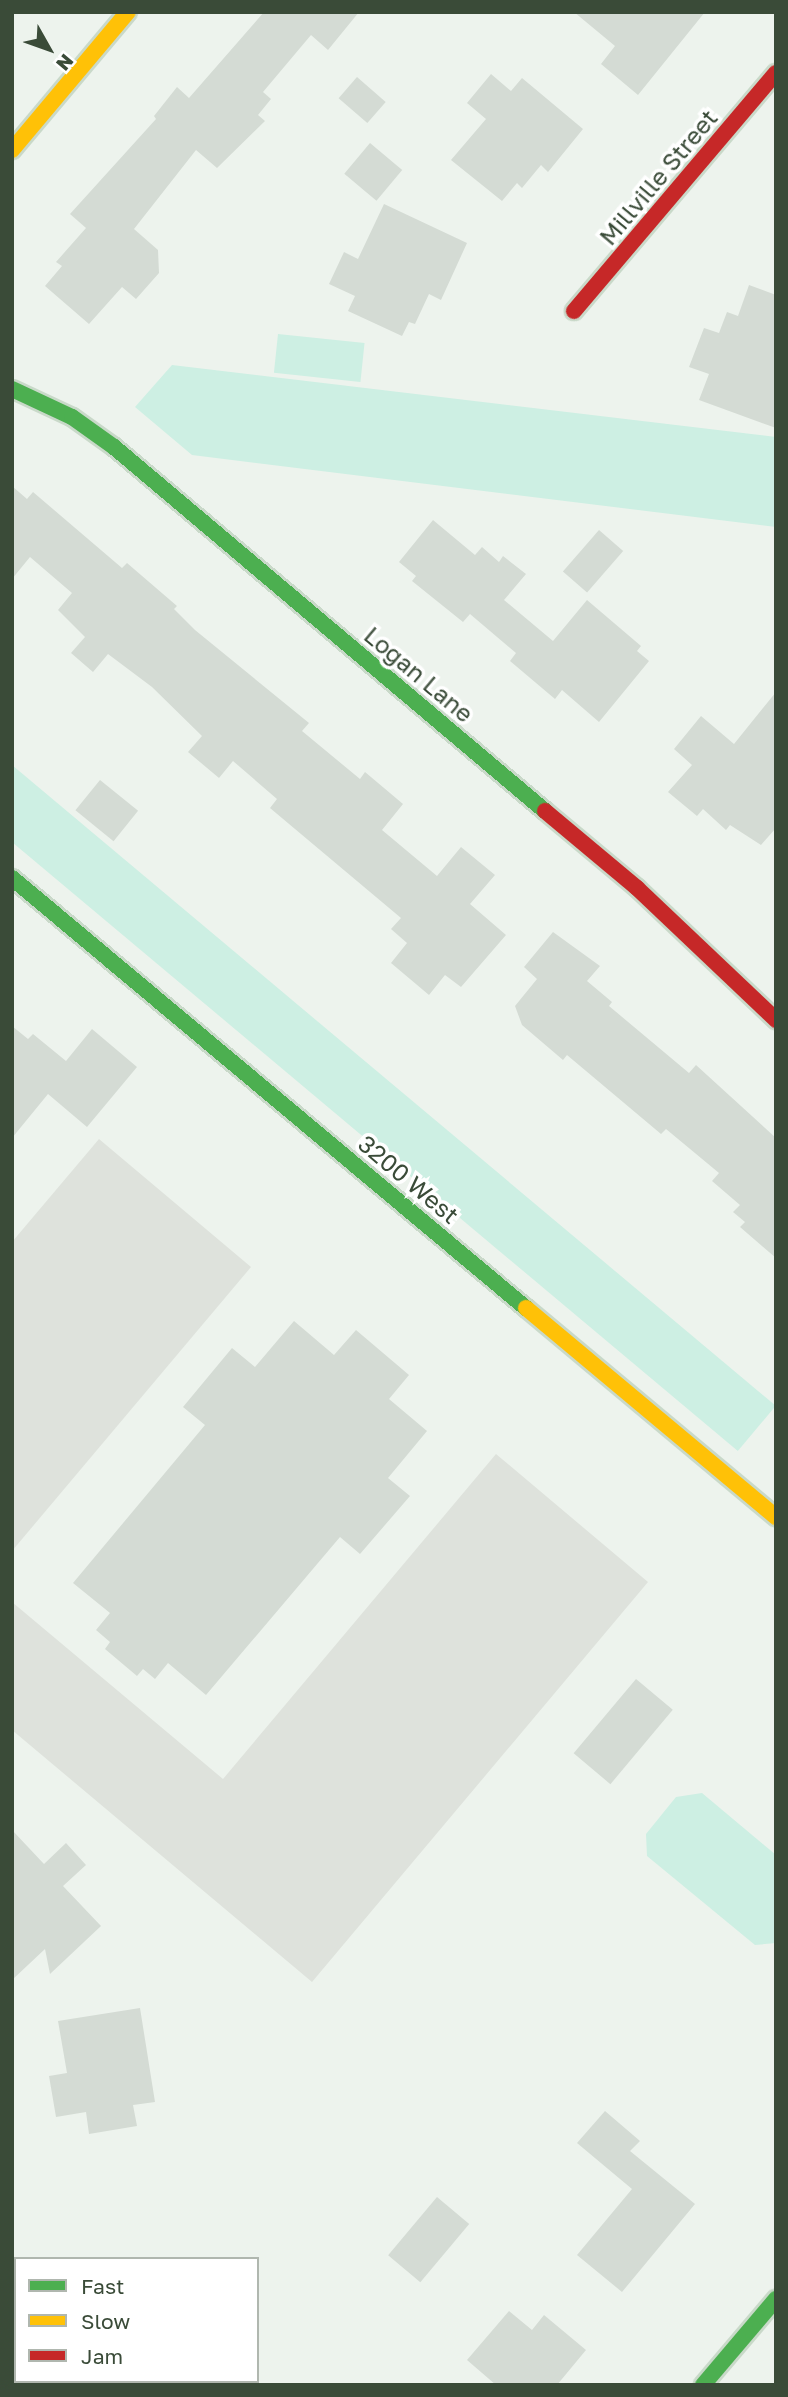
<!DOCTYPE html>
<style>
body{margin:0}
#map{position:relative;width:788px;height:2397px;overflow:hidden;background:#edf3ed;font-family:"Golos Text",sans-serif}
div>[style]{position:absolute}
.green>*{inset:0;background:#cdefe3;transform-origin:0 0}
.parking>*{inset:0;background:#dee2dc}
.building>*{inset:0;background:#d4dbd4;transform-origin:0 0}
.roads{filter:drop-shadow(2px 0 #c9d9c9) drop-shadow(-2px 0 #c9d9c9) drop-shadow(0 2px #c9d9c9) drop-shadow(0 -2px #c9d9c9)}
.fast>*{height:16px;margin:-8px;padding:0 8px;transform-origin:8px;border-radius:8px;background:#4caf50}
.slow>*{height:16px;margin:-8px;padding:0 8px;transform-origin:8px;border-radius:8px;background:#ffc107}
.jam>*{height:16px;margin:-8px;padding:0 8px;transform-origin:8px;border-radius:8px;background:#c62828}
span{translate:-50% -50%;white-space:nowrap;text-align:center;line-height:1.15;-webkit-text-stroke:7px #fff;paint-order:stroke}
.street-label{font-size:24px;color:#3a4b38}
.frame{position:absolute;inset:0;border:14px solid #3a4b38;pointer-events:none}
.legend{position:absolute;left:14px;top:2257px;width:245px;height:126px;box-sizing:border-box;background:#fff;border:2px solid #b0b7af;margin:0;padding:9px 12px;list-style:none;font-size:21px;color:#3a4b38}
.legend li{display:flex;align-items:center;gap:14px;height:35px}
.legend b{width:35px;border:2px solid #b0b7af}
.north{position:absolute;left:14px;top:14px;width:70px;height:70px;-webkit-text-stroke:5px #fff;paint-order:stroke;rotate:130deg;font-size:19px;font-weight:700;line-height:28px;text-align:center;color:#3a4b38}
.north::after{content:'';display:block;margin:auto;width:24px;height:32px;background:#3a4b38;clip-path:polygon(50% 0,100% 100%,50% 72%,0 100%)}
</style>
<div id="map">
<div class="green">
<i style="left:278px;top:334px;width:87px;height:39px;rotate:6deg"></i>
<i style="clip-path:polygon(172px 365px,776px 437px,776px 527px,192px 455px,135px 407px)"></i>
<i style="left:12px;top:765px;width:997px;height:59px;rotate:40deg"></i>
<i style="clip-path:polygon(702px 1793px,776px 1855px,776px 1943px,755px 1945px,647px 1856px,646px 1834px,676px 1797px)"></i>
</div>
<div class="parking">
<i style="clip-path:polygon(99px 1139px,251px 1267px,12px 1551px,12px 1242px)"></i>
<i style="clip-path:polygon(496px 1454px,648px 1582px,312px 1982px,12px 1730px,12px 1602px,223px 1779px)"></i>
</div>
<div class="building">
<i style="clip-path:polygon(264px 12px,359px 12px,328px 50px,311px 35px,263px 92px,271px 99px,258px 115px,265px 121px,217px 168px,196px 150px,134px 229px,158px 250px,159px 273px,136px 299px,122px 287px,89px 324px,45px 286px,62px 266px,56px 262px,86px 228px,70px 214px,156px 119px,154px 116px,177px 87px,189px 98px)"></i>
<i style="clip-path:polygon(574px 12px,705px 12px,638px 95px,601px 64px,615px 46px)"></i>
<i style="clip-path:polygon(491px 74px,511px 91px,522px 78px,583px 129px,548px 172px,541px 165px,522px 188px,517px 183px,502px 201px,451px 160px,486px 119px,467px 103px)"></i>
<i style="left:357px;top:77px;width:38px;height:28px;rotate:41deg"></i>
<i style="left:370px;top:143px;width:42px;height:40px;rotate:40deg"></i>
<i style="clip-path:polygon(384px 204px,467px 243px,441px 300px,429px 294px,415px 324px,409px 322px,402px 336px,348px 311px,355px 296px,329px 284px,344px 252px,358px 259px)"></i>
<i style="clip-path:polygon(749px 285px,776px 295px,776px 428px,699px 400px,709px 374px,689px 367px,704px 328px,719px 333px,727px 312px,738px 316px)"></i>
<i style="clip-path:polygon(12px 486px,27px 499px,33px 492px,122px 568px,127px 563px,177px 606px,174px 609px,195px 630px,309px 723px,302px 731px,360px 779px,365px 772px,403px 804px,382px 830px,437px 876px,461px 847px,495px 875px,470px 904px,506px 935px,461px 987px,445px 975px,429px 995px,391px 963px,407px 943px,391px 929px,401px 918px,270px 808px,277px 799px,233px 761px,219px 778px,188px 752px,202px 736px,152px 687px,108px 654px,93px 672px,71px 653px,85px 637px,58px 610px,72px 593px,30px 557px,12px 579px)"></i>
<i style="clip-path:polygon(433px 520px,475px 555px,482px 547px,499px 562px,503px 556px,526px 574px,504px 600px,553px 641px,587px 600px,641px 646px,637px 651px,649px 661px,599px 722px,562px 690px,555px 699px,510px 661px,516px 653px,470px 614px,463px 622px,412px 581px,416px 576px,399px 562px)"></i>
<i style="left:599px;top:530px;width:32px;height:55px;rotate:41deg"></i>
<i style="clip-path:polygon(776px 692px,776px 828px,761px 845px,730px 825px,726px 830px,703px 809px,697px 816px,668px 792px,692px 765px,674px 749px,701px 716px,734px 744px)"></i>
<i style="left:100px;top:780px;width:49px;height:39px;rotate:39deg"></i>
<i style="clip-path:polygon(553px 932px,600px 966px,587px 981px,612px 1002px,609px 1006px,689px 1073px,696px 1065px,776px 1138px,776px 1258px,740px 1227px,745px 1222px,733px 1212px,740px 1205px,712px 1181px,719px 1173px,666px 1129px,661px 1134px,567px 1055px,563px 1060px,522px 1025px,515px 1006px,537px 979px,524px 967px)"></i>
<i style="clip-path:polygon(12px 1026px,28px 1039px,33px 1034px,66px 1061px,92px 1029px,137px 1067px,87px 1127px,48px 1094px,12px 1138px)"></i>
<i style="clip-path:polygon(294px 1321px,334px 1355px,356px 1330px,409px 1375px,389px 1399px,427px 1431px,388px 1478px,410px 1496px,360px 1554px,340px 1537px,206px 1695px,168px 1663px,155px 1679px,143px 1669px,137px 1676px,105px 1649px,110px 1642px,96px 1630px,110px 1613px,73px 1583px,205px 1425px,183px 1407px,232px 1348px,255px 1367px)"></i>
<i style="left:636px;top:1679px;width:48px;height:97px;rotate:40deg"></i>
<i style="clip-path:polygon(12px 1830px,44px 1864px,66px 1843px,86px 1865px,63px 1886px,101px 1926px,50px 1974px,45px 1949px,12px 1980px)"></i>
<i style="clip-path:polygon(140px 2008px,155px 2102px,133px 2105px,137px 2126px,89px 2134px,86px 2112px,56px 2117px,49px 2076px,67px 2073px,58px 2021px)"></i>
<i style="clip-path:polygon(605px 2111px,640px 2141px,630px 2151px,695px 2204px,622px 2292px,577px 2255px,632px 2189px,577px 2143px)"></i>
<i style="left:437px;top:2197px;width:42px;height:76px;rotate:40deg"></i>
<i style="clip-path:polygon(509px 2311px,532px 2330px,544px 2315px,586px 2350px,557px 2385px,496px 2385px,467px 2360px)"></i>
</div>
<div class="roads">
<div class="fast">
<i style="left:12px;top:389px;width:66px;rotate:25deg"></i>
<i style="left:72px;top:417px;width:52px;rotate:35.5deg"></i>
<i style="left:114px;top:447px;width:564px;rotate:40.18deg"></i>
<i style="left:12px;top:878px;width:670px;rotate:39.92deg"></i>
<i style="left:703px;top:2385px;width:113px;rotate:-49.7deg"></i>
</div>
<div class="slow">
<i style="left:12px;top:150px;width:180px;rotate:-50deg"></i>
<i style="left:526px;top:1308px;width:326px;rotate:39.9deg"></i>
</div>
<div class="jam">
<i style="left:574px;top:311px;width:312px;rotate:-49.7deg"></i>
<i style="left:545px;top:811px;width:120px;rotate:39.9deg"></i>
<i style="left:637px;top:888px;width:192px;rotate:43.5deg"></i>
</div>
</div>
<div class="street-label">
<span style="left:658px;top:177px;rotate:-50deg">Millville Street</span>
<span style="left:419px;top:674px;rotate:40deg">Logan Lane</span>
<span style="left:409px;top:1179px;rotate:40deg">3200 West</span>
</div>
<div class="frame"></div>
<ul class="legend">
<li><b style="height:9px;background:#4caf50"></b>Fast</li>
<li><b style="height:9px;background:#ffc107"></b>Slow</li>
<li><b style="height:9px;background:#c62828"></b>Jam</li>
</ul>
<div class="north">N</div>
</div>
